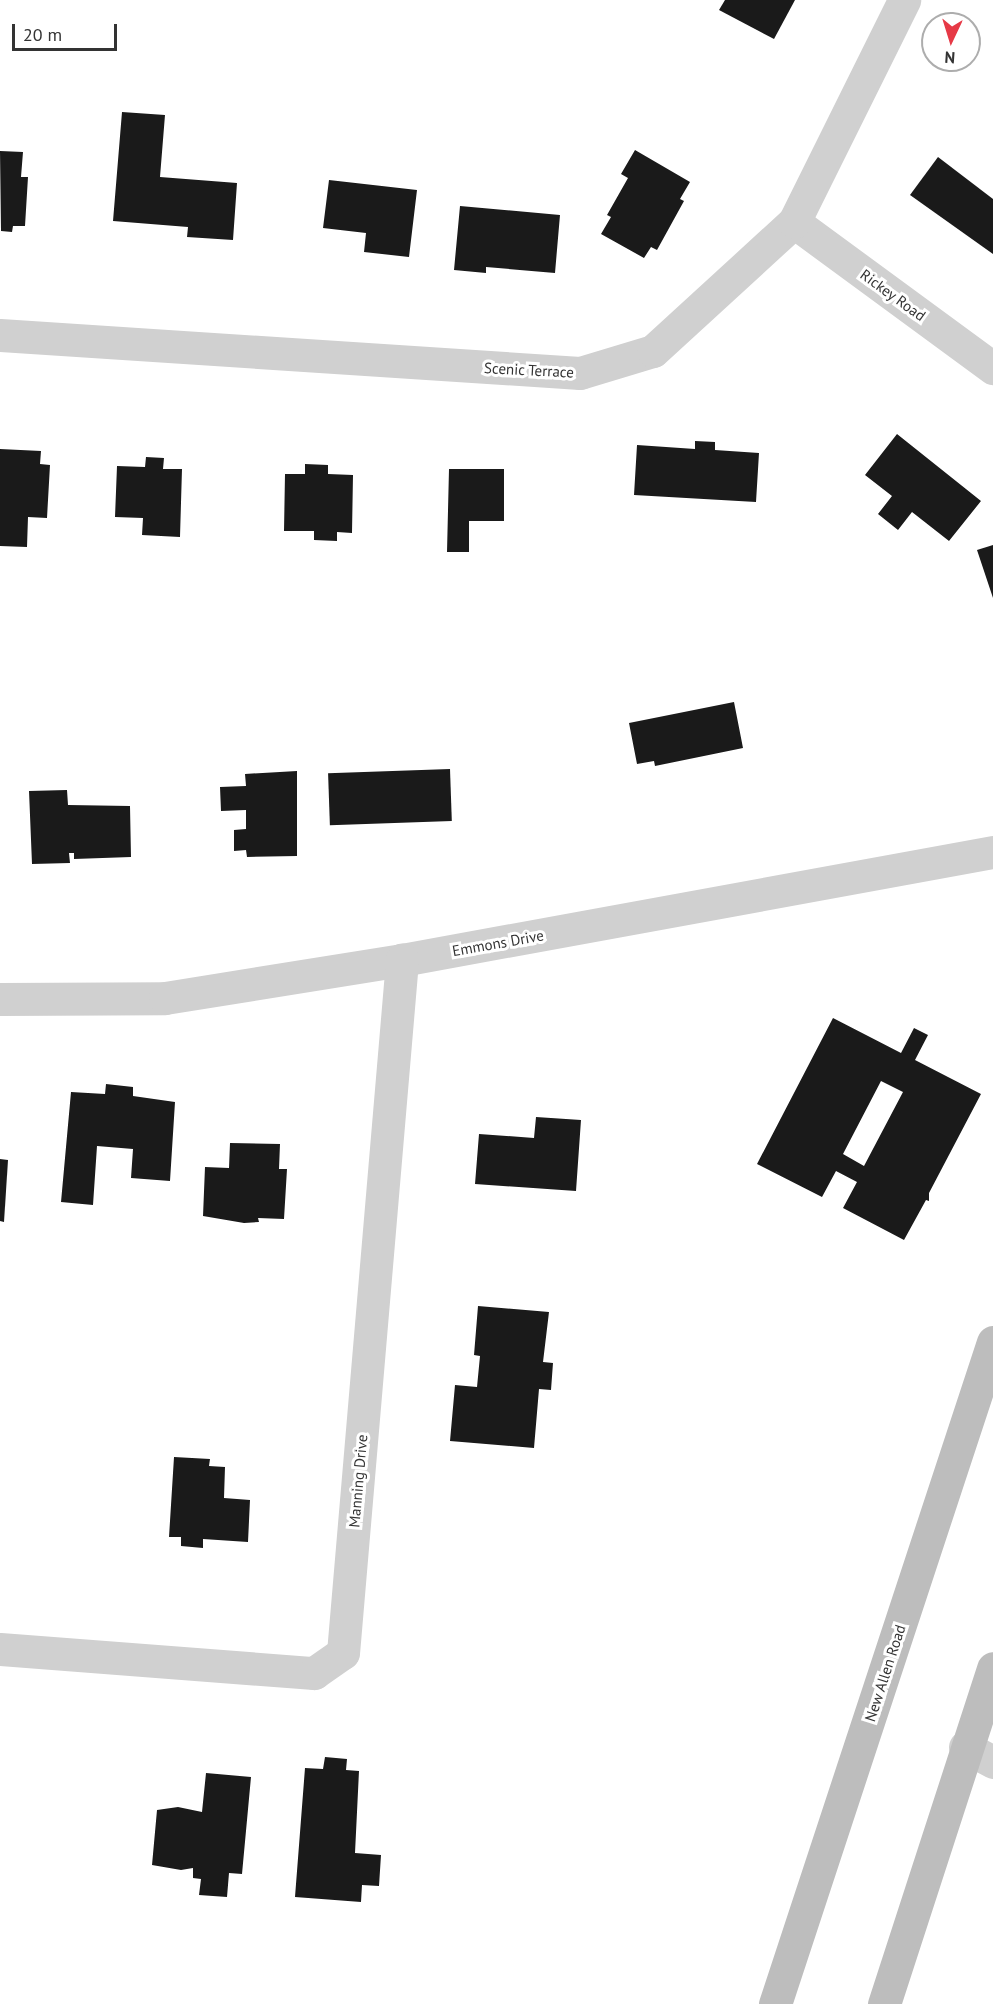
<!DOCTYPE html>
<style>
body{margin:0}
#map{position:relative;width:993px;height:2004px;overflow:hidden;background:#fff;font-family:"PT Sans",sans-serif}
div>[style]{position:absolute}
.building>*{inset:0;background:#1a1a1a;transform-origin:0 0}
.minor>*{height:33px;margin:-16.5px;padding:0 16.5px;transform-origin:16.5px;border-radius:16.5px;background:#d0d0d0}
.secondary>*{height:33px;margin:-16.5px;padding:0 16.5px;transform-origin:16.5px;border-radius:16.5px;background:#bdbdbd}
span{translate:-50% -50%;white-space:nowrap;text-align:center;line-height:1.15;-webkit-text-stroke:6px #fff;paint-order:stroke}
.street-label{font-size:15px;color:#333}
.north{position:absolute;left:921px;top:12px;width:60px;height:60px;box-sizing:border-box;background:#fff;border:2px solid #adadad;border-radius:50%;rotate:184deg;font-size:16px;font-weight:700;line-height:24px;text-align:center;color:#333}
.north::after{content:'';display:block;margin:auto;width:21px;height:27px;background:#e63946;clip-path:polygon(50% 0,100% 100%,50% 72%,0 100%)}
.scale{position:absolute;left:12px;top:24px;width:105px;height:27px;box-sizing:border-box;border:3px solid #333;border-top:0;padding-left:8px;font-size:18px;line-height:21px;white-space:nowrap;color:#333;-webkit-text-stroke:4px #fff;paint-order:stroke}
</style>
<div id="map">
<div class="building">
<i style="clip-path:polygon(725px 0,795px 0,774px 39px,719px 10px)"></i>
<i style="clip-path:polygon(122px 112px,165px 115px,160px 177px,237px 183px,233px 240px,187px 237px,188px 227px,113px 221px)"></i>
<i style="clip-path:polygon(635px 150px,690px 182px,680px 199px,684px 201px,657px 250px,651px 247px,644px 258px,601px 234px,611px 217px,607px 215px,628px 178px,621px 174px)"></i>
<i style="clip-path:polygon(0 151px,23px 152px,21px 177px,28px 177px,25px 226px,13px 226px,12px 232px,1px 231px)"></i>
<i style="clip-path:polygon(938px 157px,993px 199px,993px 254px,910px 195px)"></i>
<i style="clip-path:polygon(329px 180px,417px 190px,409px 257px,364px 252px,366px 233px,323px 228px)"></i>
<i style="clip-path:polygon(460px 206px,560px 215px,555px 273px,486px 267px,486px 273px,454px 270px)"></i>
<i style="clip-path:polygon(897px 434px,981px 501px,949px 541px,912px 512px,898px 530px,878px 514px,892px 496px,865px 475px)"></i>
<i style="clip-path:polygon(695px 441px,715px 442px,715px 450px,759px 453px,756px 502px,634px 495px,637px 445px,695px 449px)"></i>
<i style="clip-path:polygon(0 449px,41px 451px,40px 464px,50px 465px,47px 518px,28px 517px,27px 547px,0 546px)"></i>
<i style="clip-path:polygon(146px 457px,164px 458px,163px 469px,182px 469px,180px 537px,142px 535px,143px 518px,115px 517px,117px 466px,145px 467px)"></i>
<i style="clip-path:polygon(305px 464px,328px 465px,328px 474px,353px 475px,352px 533px,337px 532px,337px 541px,314px 540px,314px 531px,284px 531px,285px 474px,305px 474px)"></i>
<i style="clip-path:polygon(449px 469px,504px 469px,504px 521px,469px 521px,469px 552px,447px 552px)"></i>
<i style="clip-path:polygon(993px 545px,993px 598px,977px 550px)"></i>
<i style="clip-path:polygon(734px 702px,743px 748px,655px 766px,654px 761px,637px 764px,629px 723px)"></i>
<i style="left:450px;top:769px;width:52px;height:122px;rotate:88deg"></i>
<i style="clip-path:polygon(297px 771px,297px 856px,247px 857px,246px 850px,234px 851px,234px 830px,246px 829px,246px 810px,221px 811px,220px 787px,246px 786px,245px 774px)"></i>
<i style="clip-path:polygon(67px 790px,68px 805px,130px 806px,131px 857px,74px 859px,74px 853px,69px 853px,70px 863px,32px 864px,29px 791px)"></i>
<i style="clip-path:polygon(evenodd,833px 1018px,901px 1053px,914px 1028px,928px 1035px,915px 1060px,981px 1094px,929px 1193px,929px 1201px,926px 1200px,904px 1240px,843px 1208px,857px 1182px,836px 1171px,822px 1197px,757px 1164px,833px 1018px,881px 1081px,903px 1092px,864px 1166px,843px 1154px,881px 1081px)"></i>
<i style="clip-path:polygon(106px 1084px,133px 1087px,133px 1096px,175px 1102px,170px 1181px,131px 1178px,133px 1149px,97px 1146px,93px 1205px,61px 1202px,71px 1092px,105px 1094px)"></i>
<i style="clip-path:polygon(536px 1117px,581px 1120px,576px 1191px,475px 1184px,479px 1134px,534px 1138px)"></i>
<i style="clip-path:polygon(230px 1143px,280px 1144px,279px 1169px,287px 1169px,284px 1219px,258px 1218px,259px 1222px,244px 1223px,203px 1216px,205px 1167px,229px 1168px)"></i>
<i style="clip-path:polygon(0 1159px,8px 1160px,4px 1222px,0 1221px)"></i>
<i style="clip-path:polygon(478px 1306px,549px 1312px,543px 1362px,553px 1363px,551px 1390px,539px 1389px,534px 1448px,450px 1441px,455px 1385px,477px 1387px,480px 1356px,474px 1355px)"></i>
<i style="clip-path:polygon(174px 1457px,210px 1459px,209px 1466px,225px 1467px,224px 1498px,250px 1500px,248px 1542px,203px 1539px,203px 1548px,181px 1546px,181px 1537px,169px 1537px)"></i>
<i style="clip-path:polygon(325px 1757px,347px 1759px,346px 1770px,359px 1771px,355px 1853px,381px 1855px,379px 1886px,362px 1885px,361px 1902px,295px 1897px,305px 1768px,323px 1769px)"></i>
<i style="clip-path:polygon(206px 1773px,251px 1777px,242px 1874px,229px 1873px,227px 1897px,199px 1895px,201px 1879px,193px 1878px,193px 1868px,181px 1870px,152px 1865px,157px 1810px,178px 1807px,202px 1812px)"></i>
</div>
<div class="minor">
<i style="left:794px;top:222px;width:247px;rotate:36.3deg"></i>
<i style="left:0;top:335px;width:581px;rotate:3.75deg"></i>
<i style="left:580px;top:373px;width:76px;rotate:-16.8deg"></i>
<i style="left:653px;top:351px;width:191px;rotate:-42.5deg"></i>
<i style="left:794px;top:222px;width:248px;rotate:-63.6deg"></i>
<i style="left:0;top:999px;width:165px;rotate:-0.3deg"></i>
<i style="left:165px;top:998px;width:240px;rotate:-9.1deg"></i>
<i style="left:402px;top:960px;width:601px;rotate:-10.36deg"></i>
<i style="left:0;top:1649px;width:315px;rotate:4.4deg"></i>
<i style="left:314px;top:1673px;width:35px;rotate:-35deg"></i>
<i style="left:343px;top:1653px;width:696px;rotate:-85.13deg"></i>
<i style="left:965px;top:1747px;width:32px;rotate:28deg"></i>
</div>
<div class="secondary">
<i style="left:775px;top:2004px;width:697px;rotate:-71.77deg"></i>
<i style="left:884px;top:2004px;width:353px;rotate:-72deg"></i>
</div>
<div class="street-label">
<span style="left:893px;top:295px;rotate:36deg">Rickey Road</span>
<span style="left:529px;top:370px;rotate:3deg">Scenic Terrace</span>
<span style="left:498px;top:943px;rotate:-10deg">Emmons Drive</span>
<span style="left:358px;top:1481px;rotate:-85deg">Manning Drive</span>
<span style="left:885px;top:1673px;rotate:-72deg">New Allen Road</span>
</div>
<div class="north">N</div>
<div class="scale">20 m</div>
</div>
